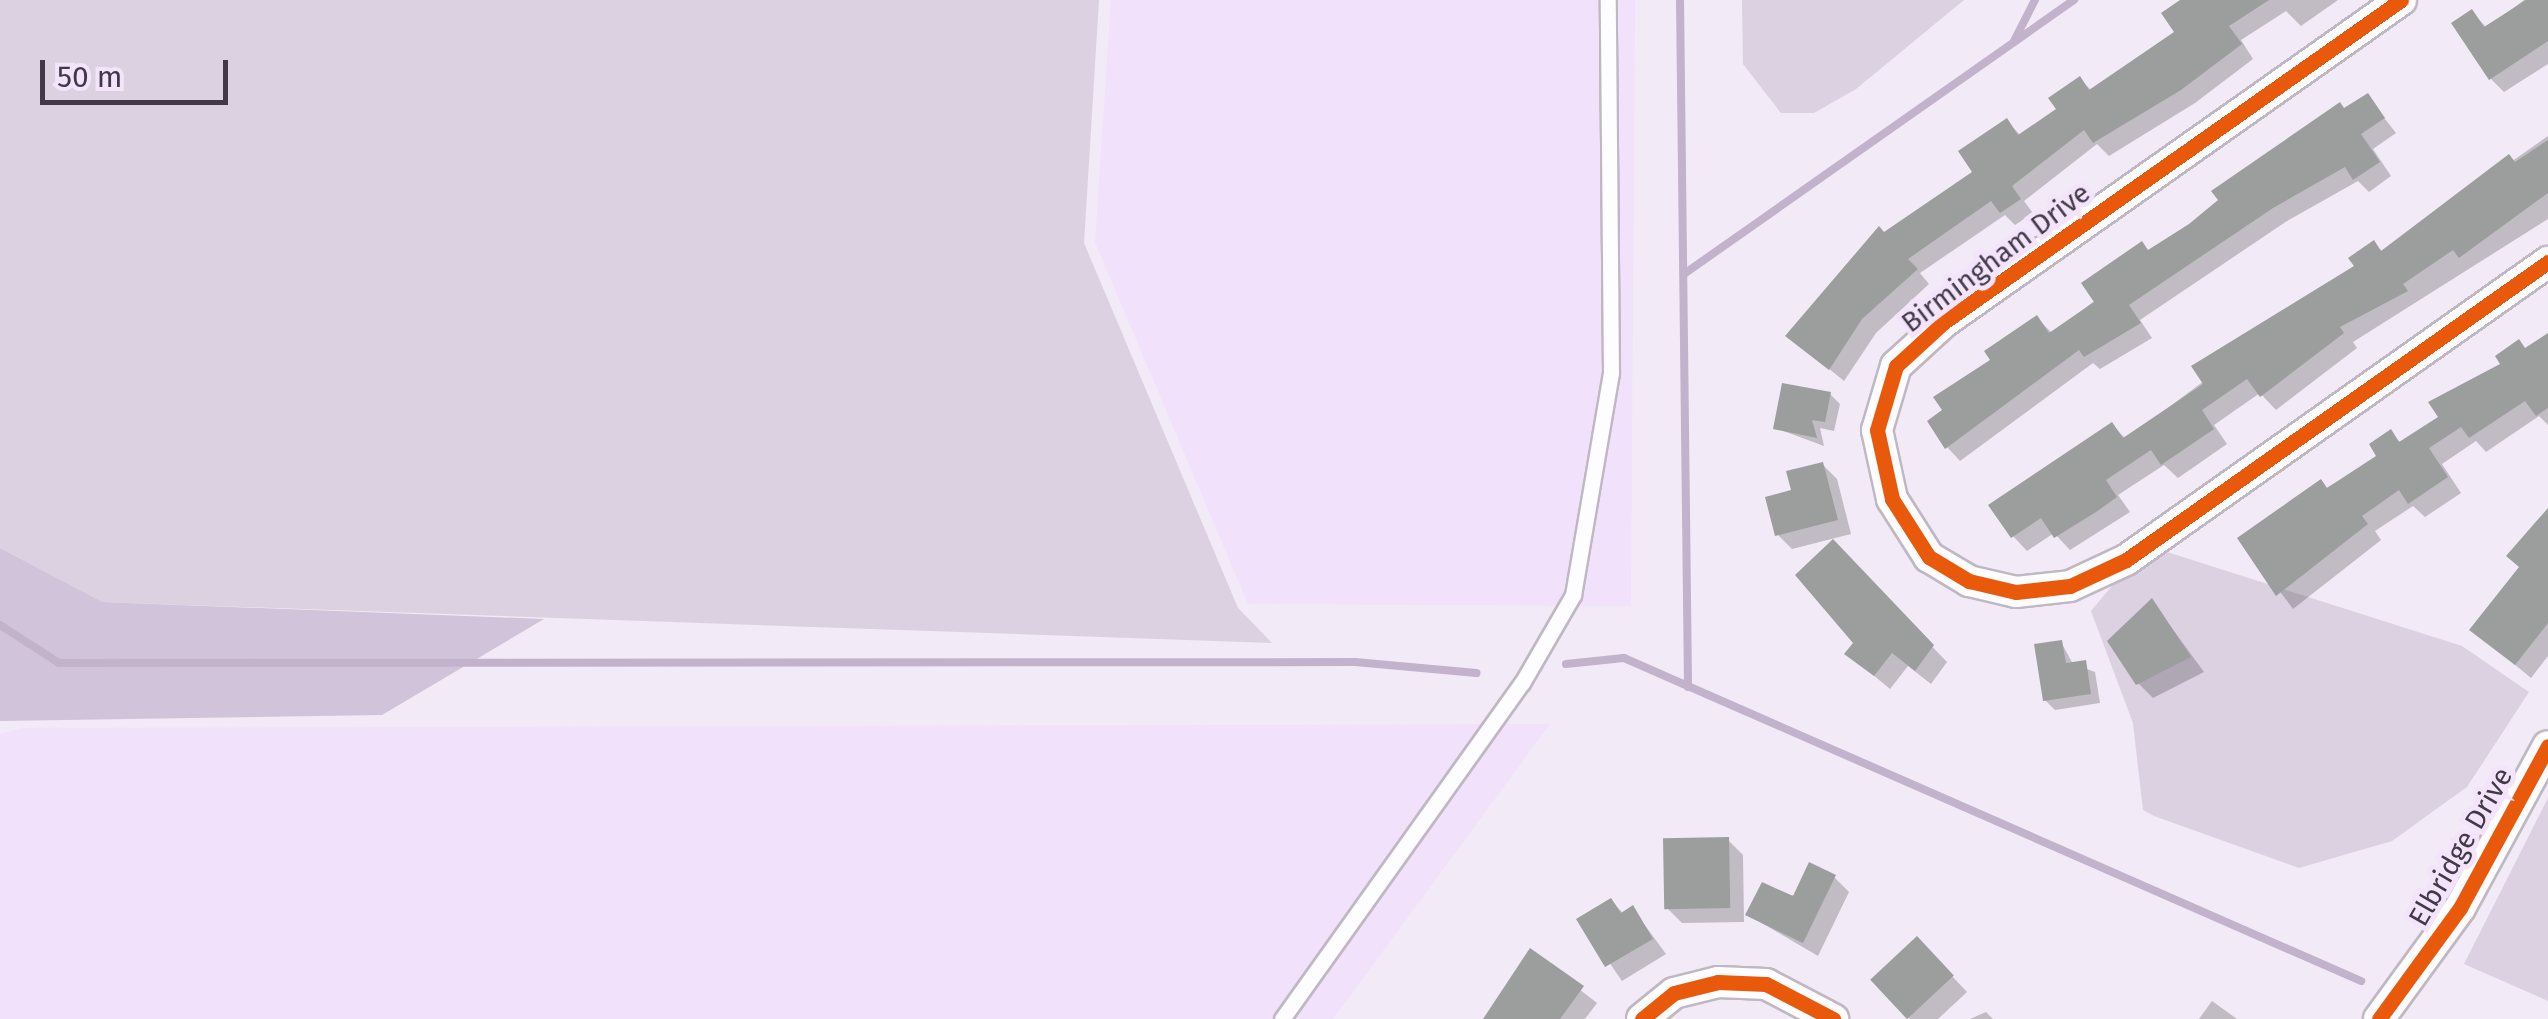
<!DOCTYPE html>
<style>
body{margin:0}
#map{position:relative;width:2548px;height:1019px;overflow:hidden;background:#f2eaf6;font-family:"Fira Sans",sans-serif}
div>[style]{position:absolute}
.built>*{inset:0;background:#f1e1fb}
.green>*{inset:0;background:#dbd1e1}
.forest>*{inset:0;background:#d1c3d9}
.shadow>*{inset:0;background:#0003}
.stream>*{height:8px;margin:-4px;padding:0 4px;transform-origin:4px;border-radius:4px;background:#c2b2cb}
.building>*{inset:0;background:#9c9d9d;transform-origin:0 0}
.roads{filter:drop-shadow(2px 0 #bfb8c2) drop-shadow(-2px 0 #bfb8c2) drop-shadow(0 2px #bfb8c2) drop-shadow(0 -2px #bfb8c2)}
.lane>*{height:15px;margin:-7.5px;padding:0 7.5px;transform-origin:7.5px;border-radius:7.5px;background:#fdfcfe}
.street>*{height:30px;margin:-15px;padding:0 15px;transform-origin:15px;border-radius:15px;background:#fdfcfe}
.cycleway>*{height:15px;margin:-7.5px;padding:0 7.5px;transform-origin:7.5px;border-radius:7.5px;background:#e8590c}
span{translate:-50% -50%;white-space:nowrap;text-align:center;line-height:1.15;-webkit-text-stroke:10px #f3e4fc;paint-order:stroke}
.street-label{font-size:28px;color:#413a46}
.scale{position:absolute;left:40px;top:60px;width:188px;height:45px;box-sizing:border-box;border:5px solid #413a46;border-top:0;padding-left:12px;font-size:30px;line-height:35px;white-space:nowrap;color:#413a46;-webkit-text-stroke:8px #f3e4fc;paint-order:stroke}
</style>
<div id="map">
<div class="built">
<i style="clip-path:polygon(1111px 0,1635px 0,1631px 606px,1248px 604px,1095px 242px)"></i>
<i style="clip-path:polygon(1550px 724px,1333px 1019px,0 1019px,0 734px,23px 728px)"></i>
</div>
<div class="green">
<i style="clip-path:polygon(0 0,1099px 0,1084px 243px,1238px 608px,1272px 643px,101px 602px,0 548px)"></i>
<i style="clip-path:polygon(1742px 0,1964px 0,1856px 89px,1814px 113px,1781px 113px,1743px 64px)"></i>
<i style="clip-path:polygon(2164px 551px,2462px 646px,2529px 692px,2467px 787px,2392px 841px,2299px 868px,2154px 816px,2143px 810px,2133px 723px,2091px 611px,2116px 581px)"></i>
<i style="clip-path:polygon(2548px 798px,2548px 1001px,2464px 964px)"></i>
</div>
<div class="forest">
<i style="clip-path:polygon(0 548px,102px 602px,544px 619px,382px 715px,0 721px)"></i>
</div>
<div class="shadow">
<i style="clip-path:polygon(2185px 0,2338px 0,2301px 26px,2286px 11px,2241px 40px,2253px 59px,2195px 103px,2109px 156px,2097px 144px,2024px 201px,2033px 213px,2015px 225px,2005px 215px,1920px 273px,1929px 284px,1876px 333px,1844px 381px,1789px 336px,1884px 235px,1975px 172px,2007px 121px,2021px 136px,2059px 110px,2080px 79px,2092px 91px,2178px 33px)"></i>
<i style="clip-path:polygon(2524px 0,2548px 0,2548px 64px,2504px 92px,2491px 79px,2472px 12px,2487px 28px)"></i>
<i style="clip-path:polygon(2367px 96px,2396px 133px,2373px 149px,2391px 176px,2369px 192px,2358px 181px,2287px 221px,2140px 320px,2152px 338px,2100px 369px,2093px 363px,1960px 461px,1947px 447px,1993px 361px,2037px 318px,2052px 333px)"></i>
<i style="clip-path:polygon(2548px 136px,2548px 219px,2353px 342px,2357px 348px,2276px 410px,2260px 393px,2214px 425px,2227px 444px,2178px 478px,2164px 465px,2118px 495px,2130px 512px,2070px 550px,2054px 533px,2027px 551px,2013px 536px,2112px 425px,2126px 439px,2357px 267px,2374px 244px,2383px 252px)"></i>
<i style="clip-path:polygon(2548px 336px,2548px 425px,2539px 416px,2486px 452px,2476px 441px,2442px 464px,2461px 493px,2425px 517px,2413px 506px,2375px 531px,2381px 540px,2293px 609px,2241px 539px,2380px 456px,2391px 433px,2402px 444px,2441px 418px)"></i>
<i style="clip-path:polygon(1830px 394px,1840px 404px,1834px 431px,1820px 428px,1824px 446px,1775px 428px)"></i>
<i style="clip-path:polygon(1822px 464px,1837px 479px,1851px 534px,1792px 549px,1777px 534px,1794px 492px)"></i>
<i style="clip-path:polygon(2548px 511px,2548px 656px,2531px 678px,2473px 630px,2522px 568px)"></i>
<i style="clip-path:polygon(1832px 543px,1947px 662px,1931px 684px,1908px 666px,1890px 689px,1848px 654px,1856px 643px)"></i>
<i style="clip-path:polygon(2152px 601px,2204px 672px,2153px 698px,2138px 683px)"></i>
<i style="clip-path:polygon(2061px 642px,2073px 664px,2095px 672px,2100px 703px,2055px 710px,2045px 700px)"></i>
<i style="clip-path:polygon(1728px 840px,1743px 855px,1744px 922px,1682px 923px,1667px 908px)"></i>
<i style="clip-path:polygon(1834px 877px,1849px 892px,1818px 956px,1748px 915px)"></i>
<i style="clip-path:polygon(1611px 901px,1624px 914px,1633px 909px,1666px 954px,1622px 981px,1580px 920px)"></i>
<i style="clip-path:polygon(1917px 939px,1967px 992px,1938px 1019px,1910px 1019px,1874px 981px)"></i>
<i style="clip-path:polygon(1530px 951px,1597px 1003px,1585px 1019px,1484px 1019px)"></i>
<i style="clip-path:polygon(2212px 1001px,2237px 1019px,2199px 1019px)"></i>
<i style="clip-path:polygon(1986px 1012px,1993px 1019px,1970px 1019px)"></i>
</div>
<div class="stream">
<i style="left:1680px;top:0;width:687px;rotate:89.33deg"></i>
<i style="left:2014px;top:41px;width:46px;rotate:-62.9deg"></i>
<i style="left:1684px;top:274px;width:477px;rotate:-35.1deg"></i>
<i style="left:0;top:625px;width:70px;rotate:32.8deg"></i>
<i style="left:59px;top:663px;width:1296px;rotate:-0.04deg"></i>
<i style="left:1355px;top:662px;width:122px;rotate:5.2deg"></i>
<i style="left:1566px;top:664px;width:58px;rotate:-5.9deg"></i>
<i style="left:1624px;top:658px;width:805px;rotate:23.67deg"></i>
</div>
<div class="building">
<i style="clip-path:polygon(2180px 0,2269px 0,2229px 26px,2242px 44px,2181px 90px,2093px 143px,2084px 130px,2012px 186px,2021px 199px,2000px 213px,1991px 201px,1908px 259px,1918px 269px,1862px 319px,1829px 370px,1785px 336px,1879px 226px,1884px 232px,1972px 172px,1958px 151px,2007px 118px,2018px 135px,2056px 109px,2048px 98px,2080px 76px,2089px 90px,2174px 32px,2161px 13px)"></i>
<i style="clip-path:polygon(2526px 0,2548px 0,2548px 41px,2489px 80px,2451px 23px,2472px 9px,2484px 27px)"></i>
<i style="clip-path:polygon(2368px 93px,2385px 118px,2361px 134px,2380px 162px,2353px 180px,2345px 167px,2273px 208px,2129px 305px,2141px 323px,2084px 357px,2079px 350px,1945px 449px,1927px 421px,1942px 410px,1933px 397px,1990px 360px,1984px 351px,2037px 315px,2049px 333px,2094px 302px,2081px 283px,2142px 241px,2148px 250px,2189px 224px,2218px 200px,2211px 191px,2340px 102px,2344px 108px)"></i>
<i style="clip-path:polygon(2548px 140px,2548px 193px,2478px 244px,2459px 258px,2453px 250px,2403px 284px,2408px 291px,2340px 327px,2344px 333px,2260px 397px,2247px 379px,2202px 410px,2214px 429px,2161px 465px,2151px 450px,2106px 480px,2117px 497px,2096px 512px,2054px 538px,2041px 518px,2011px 538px,1988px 505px,2112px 422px,2123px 438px,2203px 384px,2191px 366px,2354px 266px,2348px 258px,2374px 240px,2381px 251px,2509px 154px,2515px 162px)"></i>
<i style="clip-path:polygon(2548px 333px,2548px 408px,2536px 416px,2525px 401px,2469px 438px,2461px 427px,2429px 448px,2448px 477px,2408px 504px,2399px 490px,2362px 516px,2368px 524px,2276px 596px,2237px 538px,2321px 479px,2327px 488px,2376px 456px,2369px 444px,2391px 429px,2399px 442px,2438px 417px,2428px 402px,2500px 364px,2495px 356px,2519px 339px,2525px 348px)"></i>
<i style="clip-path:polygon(1782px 383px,1831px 392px,1825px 422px,1812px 420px,1817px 438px,1773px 429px)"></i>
<i style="clip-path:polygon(1823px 462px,1838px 520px,1775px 536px,1765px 497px,1791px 490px,1786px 471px)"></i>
<i style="clip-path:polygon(2548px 508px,2548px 623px,2515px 665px,2469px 630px,2519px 567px,2506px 556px)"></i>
<i style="clip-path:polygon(1833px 539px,1934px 645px,1915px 671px,1892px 653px,1874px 676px,1844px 654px,1853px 643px,1795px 575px)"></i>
<i style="clip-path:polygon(2152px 598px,2191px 657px,2136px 685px,2107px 641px)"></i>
<i style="clip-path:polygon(2062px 640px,2066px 663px,2086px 660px,2091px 694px,2043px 701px,2034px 644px)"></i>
<i style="left:1729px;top:837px;width:71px;height:66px;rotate:89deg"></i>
<i style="clip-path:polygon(1809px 862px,1836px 875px,1803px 943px,1745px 915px,1762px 882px,1793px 896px)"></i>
<i style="clip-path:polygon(1611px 898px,1621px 913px,1633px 905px,1653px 939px,1605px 967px,1576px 919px)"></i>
<i style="left:1917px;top:936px;width:54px;height:64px;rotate:47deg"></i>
<i style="clip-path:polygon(1530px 948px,1584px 986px,1560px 1019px,1483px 1019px)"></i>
</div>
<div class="roads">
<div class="lane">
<i style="left:1282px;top:1019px;width:413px;rotate:-54.5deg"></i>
<i style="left:1522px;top:683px;width:102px;rotate:-59.9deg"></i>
<i style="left:1573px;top:595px;width:225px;rotate:-80.3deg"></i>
<i style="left:1611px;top:373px;width:373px;rotate:-90.5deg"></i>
</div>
<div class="street">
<i style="left:2401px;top:0;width:559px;rotate:144.83deg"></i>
<i style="left:1944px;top:322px;width:65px;rotate:137.5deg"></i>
<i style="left:1896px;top:366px;width:67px;rotate:106.5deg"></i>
<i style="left:1877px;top:430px;width:71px;rotate:77.7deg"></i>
<i style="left:1892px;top:499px;width:69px;rotate:57.5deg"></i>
<i style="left:1929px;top:557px;width:47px;rotate:31deg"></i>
<i style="left:1969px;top:581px;width:48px;rotate:13.2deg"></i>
<i style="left:2016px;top:592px;width:54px;rotate:-6.3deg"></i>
<i style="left:2070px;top:586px;width:62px;rotate:-24.9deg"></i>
<i style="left:2126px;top:560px;width:517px;rotate:-35.23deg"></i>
<i style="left:1642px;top:1019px;width:41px;rotate:-39.1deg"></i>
<i style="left:1674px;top:993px;width:45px;rotate:-14deg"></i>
<i style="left:1718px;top:982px;width:48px;rotate:2.4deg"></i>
<i style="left:1766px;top:984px;width:76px;rotate:27.6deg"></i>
<i style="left:2379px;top:1019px;width:137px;rotate:-53.9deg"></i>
<i style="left:2460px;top:908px;width:184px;rotate:-61.5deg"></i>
</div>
</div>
<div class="cycleway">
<i style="left:2401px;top:0;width:559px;rotate:144.83deg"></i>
<i style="left:1944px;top:322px;width:65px;rotate:137.5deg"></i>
<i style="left:1896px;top:366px;width:67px;rotate:106.5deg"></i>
<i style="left:1877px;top:430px;width:71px;rotate:77.7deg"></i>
<i style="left:1892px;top:499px;width:69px;rotate:57.5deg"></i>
<i style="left:1929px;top:557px;width:47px;rotate:31deg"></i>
<i style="left:1969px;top:581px;width:48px;rotate:13.2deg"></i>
<i style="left:2016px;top:592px;width:54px;rotate:-6.3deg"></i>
<i style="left:2070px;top:586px;width:62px;rotate:-24.9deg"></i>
<i style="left:2126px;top:560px;width:517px;rotate:-35.23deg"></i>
<i style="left:1642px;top:1019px;width:41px;rotate:-39.1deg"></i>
<i style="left:1674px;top:993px;width:45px;rotate:-14deg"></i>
<i style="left:1718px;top:982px;width:48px;rotate:2.4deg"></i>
<i style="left:1766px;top:984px;width:76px;rotate:27.6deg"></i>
<i style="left:2379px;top:1019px;width:137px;rotate:-53.9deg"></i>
<i style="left:2460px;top:908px;width:184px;rotate:-61.5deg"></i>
</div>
<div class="street-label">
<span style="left:1996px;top:258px;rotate:-37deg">Birmingham Drive</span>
<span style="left:2461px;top:847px;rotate:-60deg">Elbridge Drive</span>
</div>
<div class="scale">50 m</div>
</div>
